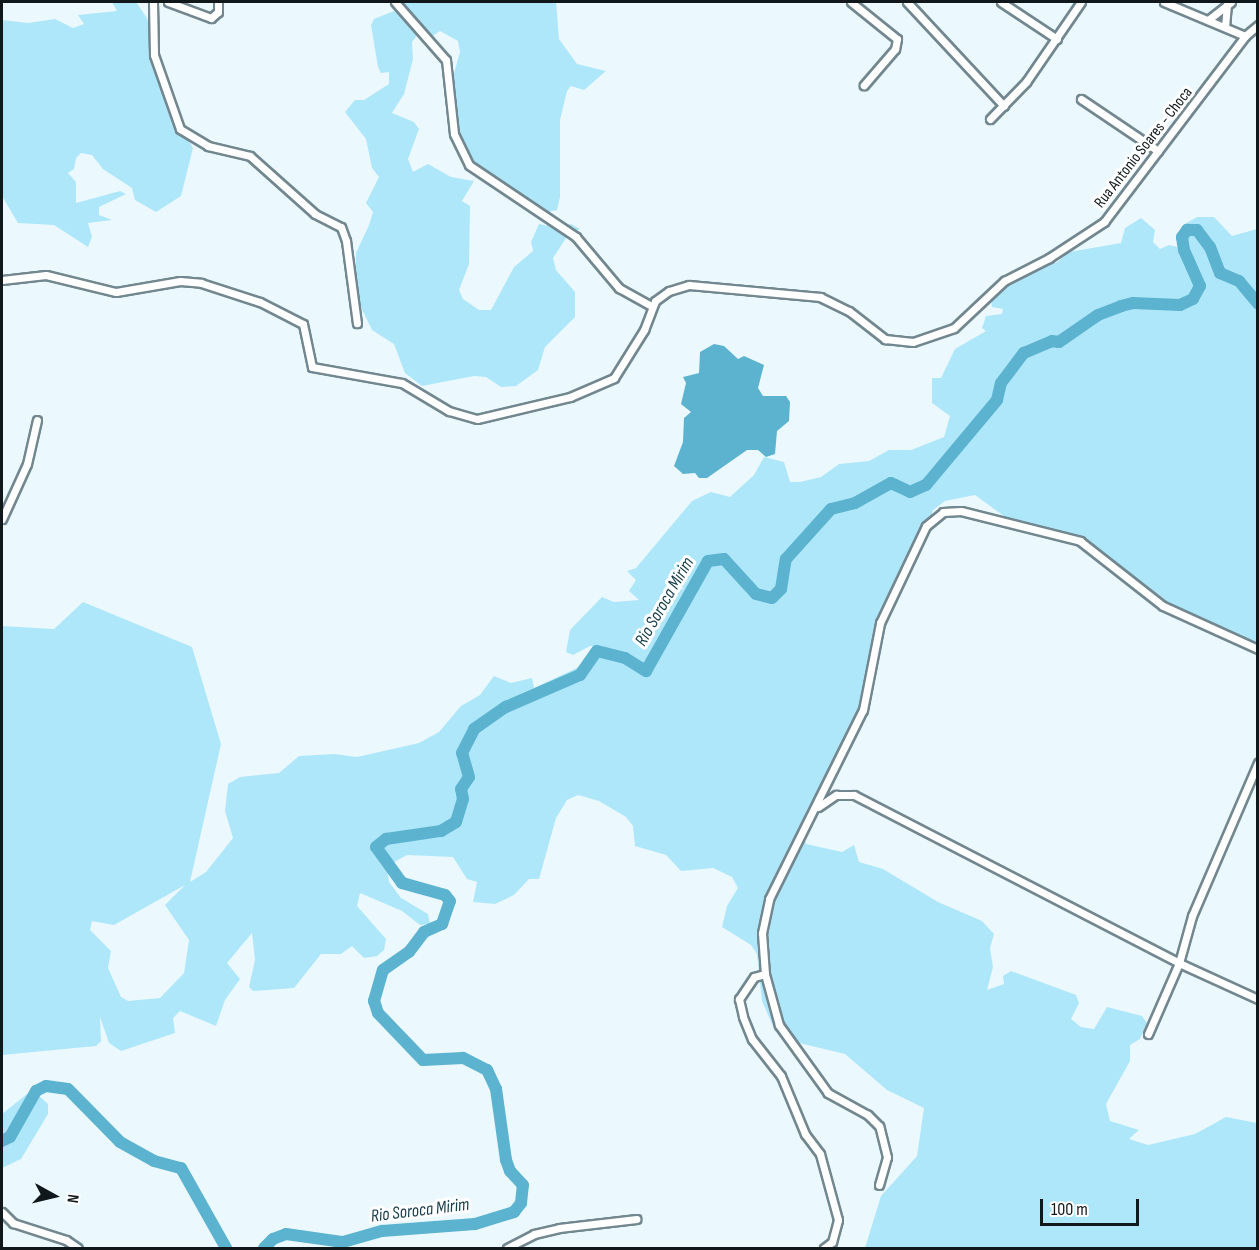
<!DOCTYPE html>
<style>
body{margin:0}
#map{position:relative;width:1259px;height:1250px;overflow:hidden;background:#ebf9fe;font-family:"Sofia Sans Condensed",sans-serif}
div>[style]{position:absolute}
.green>*{inset:0;background:#afe7fa}
.water>*{inset:0;background:#5cb3cf}
.river>*{height:12px;margin:-6px;padding:0 6px;transform-origin:6px;border-radius:6px;background:#5cb3cf}
.roads{filter:drop-shadow(2px 0 #72878f) drop-shadow(-2px 0 #72878f) drop-shadow(0 2px #72878f) drop-shadow(0 -2px #72878f)}
.minor>*{height:7px;margin:-3.5px;padding:0 3.5px;transform-origin:3.5px;border-radius:3.5px;background:#fff}
span{translate:-50% -50%;white-space:nowrap;text-align:center;line-height:1.15;-webkit-text-stroke:6px #fff;paint-order:stroke}
.street-label{font-size:16px;color:#10181b}
.water-label{font-size:18px;color:#153d49;font-style:italic}
.frame{position:absolute;inset:0;border:3px solid #10181b;pointer-events:none}
.north{position:absolute;left:24px;top:1166px;width:60px;height:60px;-webkit-text-stroke:4px #fff;paint-order:stroke;rotate:98deg;font-size:16px;font-weight:700;line-height:24px;text-align:center;color:#10181b}
.north::after{content:'';display:block;margin:auto;width:21px;height:27px;background:#10181b;clip-path:polygon(50% 0,100% 100%,50% 72%,0 100%)}
.scale{position:absolute;left:1040px;top:1199px;width:99px;height:27px;box-sizing:border-box;border:3px solid #10181b;border-top:0;padding-left:8px;font-size:18px;line-height:21px;white-space:nowrap;color:#10181b;-webkit-text-stroke:4px #fff;paint-order:stroke}
</style>
<div id="map">
<div class="green">
<i style="clip-path:polygon(112px 2px,136px 2px,147px 18px,171px 109px,193px 148px,181px 196px,156px 212px,135px 200px,132px 188px,103px 169px,92px 155px,81px 153px,76px 158px,74px 169px,68px 173px,76px 182px,76px 203px,120px 191px,126px 194px,99px 207px,99px 215px,112px 220px,88px 223px,92px 237px,88px 247px,54px 225px,18px 223px,2px 196px,2px 20px,28px 23px,55px 19px,73px 28px,84px 24px,78px 15px,117px 11px)"></i>
<i style="clip-path:polygon(401px 2px,556px 2px,559px 39px,577px 64px,606px 71px,584px 90px,571px 86px,567px 91px,560px 120px,560px 197px,557px 210px,543px 213px,470px 164px,457px 134px,451px 84px,460px 52px,458px 41px,440px 31px,431px 37px)"></i>
<i style="clip-path:polygon(394px 11px,419px 33px,412px 42px,413px 59px,404px 94px,392px 113px,414px 122px,419px 129px,408px 159px,413px 172px,428px 164px,451px 177px,474px 181px,462px 201px,470px 206px,469px 264px,459px 290px,463px 299px,479px 310px,491px 310px,514px 267px,533px 251px,531px 242px,539px 224px,558px 228px,571px 224px,580px 229px,568px 235px,553px 258px,556px 270px,575px 292px,575px 317px,545px 347px,538px 370px,516px 386px,501px 387px,486px 377px,474px 376px,422px 386px,405px 373px,394px 344px,372px 330px,355px 295px,356px 253px,369px 225px,373px 212px,366px 203px,379px 177px,372px 168px,366px 139px,345px 112px,355px 100px,364px 100px,389px 84px,389px 72px,381px 73px,378px 67px,371px 25px,374px 19px)"></i>
<i style="clip-path:polygon(evenodd,1197px 217px,1214px 217px,1232px 236px,1257px 229px,1257px 643px,1212px 635px,1140px 589px,1094px 547px,1080px 540px,1012px 522px,975px 495px,945px 501px,933px 510px,924px 538px,879px 624px,863px 714px,805px 840px,806px 844px,842px 852px,854px 845px,859px 862px,883px 869px,938px 902px,982px 921px,994px 934px,990px 948px,993px 967px,987px 990px,1004px 984px,1003px 976px,1011px 971px,1076px 995px,1079px 1003px,1071px 1019px,1081px 1027px,1094px 1029px,1107px 1007px,1142px 1016px,1147px 1023px,1140px 1039px,1130px 1045px,1130px 1061px,1106px 1104px,1110px 1121px,1139px 1130px,1129px 1139px,1148px 1145px,1195px 1134px,1226px 1117px,1257px 1123px,1257px 1248px,865px 1248px,881px 1196px,917px 1156px,924px 1108px,887px 1090px,845px 1054px,795px 1042px,775px 1031px,762px 1001px,757px 954px,751px 945px,722px 927px,727px 906px,738px 888px,732px 877px,713px 868px,681px 871px,666px 855px,635px 846px,633px 826px,626px 817px,599px 801px,578px 795px,567px 800px,556px 818px,539px 879px,529px 879px,514px 895px,495px 904px,473px 902px,477px 882px,467px 879px,453px 857px,407px 855px,387px 866px,389px 882px,401px 898px,428px 914px,430px 924px,420px 925px,402px 911px,360px 893px,357px 906px,386px 939px,384px 950px,377px 956px,364px 958px,352px 946px,341px 954px,321px 954px,294px 988px,253px 991px,249px 987px,255px 960px,252px 933px,227px 963px,240px 979px,225px 1000px,216px 1026px,180px 1011px,173px 1018px,175px 1033px,121px 1051px,109px 1043px,100px 1017px,101px 1041px,96px 1046px,2px 1055px,2px 626px,54px 629px,83px 602px,192px 647px,221px 744px,190px 882px,206px 872px,233px 838px,225px 811px,228px 784px,240px 777px,279px 773px,299px 756px,334px 754px,357px 757px,419px 743px,439px 732px,461px 706px,480px 695px,494px 676px,511px 683px,532px 678px,534px 688px,579px 667px,600px 646px,590px 646px,573px 655px,566px 652px,570px 630px,602px 597px,614px 602px,639px 600px,629px 591px,636px 580px,627px 571px,636px 568px,692px 501px,711px 492px,730px 497px,754px 475px,764px 457px,784px 462px,790px 482px,800px 482px,821px 477px,839px 464px,869px 461px,889px 450px,911px 450px,944px 437px,950px 416px,932px 403px,932px 378px,941px 378px,955px 349px,986px 331px,982px 328px,986px 316px,1002px 314px,1003px 309px,992px 307px,991px 300px,1018px 275px,1035px 264px,1056px 263px,1069px 252px,1121px 243px,1125px 228px,1141px 218px,1155px 230px,1153px 242px,1160px 249px,1169px 245px,1182px 248px,1179px 234px,1183px 225px,1197px 217px,185px 885px,165px 905px,189px 940px,184px 973px,160px 998px,128px 1001px,121px 997px,108px 968px,111px 951px,90px 930px,92px 921px,114px 925px,185px 885px)"></i>
<i style="clip-path:polygon(27px 1094px,37px 1094px,48px 1104px,48px 1114px,21px 1159px,2px 1168px,2px 1114px)"></i>
</div>
<div class="water">
<i style="clip-path:polygon(714px 344px,724px 346px,738px 359px,744px 356px,764px 365px,758px 388px,763px 396px,786px 396px,790px 402px,789px 421px,777px 431px,775px 454px,766px 457px,758px 450px,747px 450px,707px 478px,699px 478px,695px 473px,683px 474px,674px 466px,683px 442px,684px 418px,691px 412px,681px 404px,686px 383px,683px 377px,699px 373px,700px 352px)"></i>
</div>
<div class="river">
<i style="left:2px;top:1141px;width:9px;rotate:-27deg"></i>
<i style="left:10px;top:1137px;width:53px;rotate:-60.5deg"></i>
<i style="left:36px;top:1091px;width:11px;rotate:-27deg"></i>
<i style="left:46px;top:1086px;width:22px;rotate:8deg"></i>
<i style="left:68px;top:1089px;width:74px;rotate:45.5deg"></i>
<i style="left:120px;top:1142px;width:39px;rotate:29deg"></i>
<i style="left:154px;top:1161px;width:28px;rotate:15deg"></i>
<i style="left:181px;top:1168px;width:92px;rotate:60.6deg"></i>
<i style="left:264px;top:1248px;width:13px;rotate:-45deg"></i>
<i style="left:273px;top:1239px;width:14px;rotate:-21deg"></i>
<i style="left:286px;top:1234px;width:58px;rotate:8deg"></i>
<i style="left:343px;top:1242px;width:41px;rotate:-15.8deg"></i>
<i style="left:382px;top:1231px;width:93px;rotate:-4.3deg"></i>
<i style="left:475px;top:1224px;width:41px;rotate:-17.1deg"></i>
<i style="left:514px;top:1212px;width:11px;rotate:-52deg"></i>
<i style="left:521px;top:1203px;width:18px;rotate:-84deg"></i>
<i style="left:523px;top:1185px;width:19px;rotate:-133deg"></i>
<i style="left:510px;top:1171px;width:12px;rotate:-110deg"></i>
<i style="left:506px;top:1160px;width:72px;rotate:-98deg"></i>
<i style="left:496px;top:1089px;width:21px;rotate:-115deg"></i>
<i style="left:487px;top:1070px;width:27px;rotate:-153deg"></i>
<i style="left:463px;top:1058px;width:40px;rotate:177.1deg"></i>
<i style="left:423px;top:1060px;width:65px;rotate:-133.8deg"></i>
<i style="left:378px;top:1013px;width:13px;rotate:-108deg"></i>
<i style="left:374px;top:1001px;width:32px;rotate:-74deg"></i>
<i style="left:383px;top:970px;width:32px;rotate:-35deg"></i>
<i style="left:409px;top:952px;width:25px;rotate:-53deg"></i>
<i style="left:424px;top:932px;width:20px;rotate:-24deg"></i>
<i style="left:442px;top:924px;width:24px;rotate:-71deg"></i>
<i style="left:450px;top:901px;width:8px;rotate:-130deg"></i>
<i style="left:445px;top:895px;width:45px;rotate:-164.4deg"></i>
<i style="left:402px;top:883px;width:44px;rotate:-125.8deg"></i>
<i style="left:376px;top:847px;width:13px;rotate:-39deg"></i>
<i style="left:386px;top:839px;width:56px;rotate:-8.3deg"></i>
<i style="left:441px;top:831px;width:17px;rotate:-31deg"></i>
<i style="left:456px;top:822px;width:24px;rotate:-73deg"></i>
<i style="left:463px;top:799px;width:10px;rotate:-101deg"></i>
<i style="left:461px;top:789px;width:14px;rotate:-56deg"></i>
<i style="left:469px;top:777px;width:25px;rotate:-106deg"></i>
<i style="left:462px;top:753px;width:27px;rotate:-63deg"></i>
<i style="left:474px;top:729px;width:39px;rotate:-35deg"></i>
<i style="left:506px;top:707px;width:81px;rotate:-23.4deg"></i>
<i style="left:580px;top:675px;width:29px;rotate:-55deg"></i>
<i style="left:597px;top:651px;width:29px;rotate:14deg"></i>
<i style="left:625px;top:658px;width:25px;rotate:32deg"></i>
<i style="left:646px;top:671px;width:126px;rotate:-60.6deg"></i>
<i style="left:708px;top:561px;width:16px;rotate:-7deg"></i>
<i style="left:724px;top:559px;width:47px;rotate:47.6deg"></i>
<i style="left:756px;top:594px;width:16px;rotate:14deg"></i>
<i style="left:772px;top:598px;width:13px;rotate:-45deg"></i>
<i style="left:781px;top:589px;width:30px;rotate:-81deg"></i>
<i style="left:786px;top:559px;width:67px;rotate:-48deg"></i>
<i style="left:831px;top:509px;width:25px;rotate:-14deg"></i>
<i style="left:855px;top:503px;width:41px;rotate:-29.1deg"></i>
<i style="left:891px;top:483px;width:21px;rotate:25deg"></i>
<i style="left:910px;top:492px;width:17px;rotate:-24deg"></i>
<i style="left:926px;top:485px;width:111px;rotate:-50.1deg"></i>
<i style="left:997px;top:400px;width:17px;rotate:-77deg"></i>
<i style="left:1001px;top:383px;width:38px;rotate:-53deg"></i>
<i style="left:1024px;top:353px;width:30px;rotate:-23deg"></i>
<i style="left:1052px;top:341px;width:7px;rotate:8deg"></i>
<i style="left:1059px;top:342px;width:47px;rotate:-34.7deg"></i>
<i style="left:1098px;top:315px;width:25px;rotate:-21deg"></i>
<i style="left:1121px;top:306px;width:12px;rotate:-14deg"></i>
<i style="left:1133px;top:303px;width:47px;rotate:2.4deg"></i>
<i style="left:1180px;top:305px;width:14px;rotate:-25deg"></i>
<i style="left:1193px;top:299px;width:15px;rotate:-62deg"></i>
<i style="left:1200px;top:286px;width:39px;rotate:-114deg"></i>
<i style="left:1184px;top:250px;width:13px;rotate:-99deg"></i>
<i style="left:1182px;top:237px;width:9px;rotate:-54deg"></i>
<i style="left:1187px;top:230px;width:10px"></i>
<i style="left:1197px;top:230px;width:21px;rotate:53deg"></i>
<i style="left:1210px;top:247px;width:28px;rotate:69deg"></i>
<i style="left:1220px;top:273px;width:21px;rotate:23deg"></i>
<i style="left:1239px;top:281px;width:30px;rotate:50deg"></i>
</div>
<div class="roads">
<div class="minor">
<i style="left:153px;top:2px;width:53px;rotate:88.9deg"></i>
<i style="left:154px;top:55px;width:78px;rotate:70.6deg"></i>
<i style="left:180px;top:129px;width:33px;rotate:31deg"></i>
<i style="left:208px;top:146px;width:43px;rotate:13.4deg"></i>
<i style="left:250px;top:156px;width:87px;rotate:41.7deg"></i>
<i style="left:315px;top:214px;width:29px;rotate:27deg"></i>
<i style="left:341px;top:227px;width:15px;rotate:70deg"></i>
<i style="left:346px;top:241px;width:83px;rotate:82.4deg"></i>
<i style="left:168px;top:2px;width:46px;rotate:20.4deg"></i>
<i style="left:211px;top:18px;width:9px;rotate:-41deg"></i>
<i style="left:218px;top:12px;width:10px;rotate:-90deg"></i>
<i style="left:395px;top:2px;width:77px;rotate:48.7deg"></i>
<i style="left:446px;top:60px;width:74px;rotate:83.8deg"></i>
<i style="left:454px;top:134px;width:34px;rotate:64deg"></i>
<i style="left:469px;top:165px;width:129px;rotate:33.9deg"></i>
<i style="left:576px;top:237px;width:67px;rotate:49.9deg"></i>
<i style="left:619px;top:288px;width:37px;rotate:29deg"></i>
<i style="left:851px;top:2px;width:59px;rotate:38.8deg"></i>
<i style="left:897px;top:39px;width:10px;rotate:101deg"></i>
<i style="left:895px;top:49px;width:48px;rotate:130.7deg"></i>
<i style="left:907px;top:2px;width:142px;rotate:47deg"></i>
<i style="left:1001px;top:2px;width:67px;rotate:33.5deg"></i>
<i style="left:1164px;top:2px;width:88px;rotate:22.8deg"></i>
<i style="left:1208px;top:20px;width:29px;rotate:-38deg"></i>
<i style="left:1225px;top:27px;width:23px;rotate:-85deg"></i>
<i style="left:1081px;top:99px;width:93px;rotate:34deg"></i>
<i style="left:990px;top:119px;width:52px;rotate:-45.8deg"></i>
<i style="left:1026px;top:82px;width:97px;rotate:-55.5deg"></i>
<i style="left:2px;top:280px;width:44px;rotate:-6.5deg"></i>
<i style="left:46px;top:275px;width:72px;rotate:13.7deg"></i>
<i style="left:116px;top:292px;width:65px;rotate:-9.8deg"></i>
<i style="left:180px;top:281px;width:21px;rotate:5deg"></i>
<i style="left:201px;top:283px;width:62px;rotate:17.9deg"></i>
<i style="left:260px;top:302px;width:48px;rotate:27.1deg"></i>
<i style="left:303px;top:324px;width:44px;rotate:78.2deg"></i>
<i style="left:312px;top:367px;width:91px;rotate:10.1deg"></i>
<i style="left:402px;top:383px;width:55px;rotate:30.8deg"></i>
<i style="left:449px;top:411px;width:29px;rotate:16deg"></i>
<i style="left:477px;top:419px;width:96px;rotate:-13.3deg"></i>
<i style="left:570px;top:397px;width:48px;rotate:-23.4deg"></i>
<i style="left:614px;top:378px;width:57px;rotate:-58deg"></i>
<i style="left:644px;top:330px;width:31px;rotate:-69deg"></i>
<i style="left:655px;top:301px;width:17px;rotate:-36deg"></i>
<i style="left:669px;top:291px;width:21px;rotate:-17deg"></i>
<i style="left:689px;top:285px;width:132px;rotate:5.2deg"></i>
<i style="left:820px;top:297px;width:32px;rotate:26deg"></i>
<i style="left:849px;top:311px;width:46px;rotate:37.9deg"></i>
<i style="left:885px;top:339px;width:28px;rotate:6deg"></i>
<i style="left:913px;top:342px;width:43px;rotate:-18.9deg"></i>
<i style="left:954px;top:328px;width:69px;rotate:-43.2deg"></i>
<i style="left:1004px;top:281px;width:51px;rotate:-27.1deg"></i>
<i style="left:1049px;top:258px;width:66px;rotate:-33.2deg"></i>
<i style="left:1104px;top:222px;width:233px;rotate:-52.8deg"></i>
<i style="left:1245px;top:36px;width:17px;rotate:-40deg"></i>
<i style="left:2px;top:519px;width:60px;rotate:-65.6deg"></i>
<i style="left:27px;top:464px;width:45px;rotate:-77.2deg"></i>
<i style="left:818px;top:807px;width:22px;rotate:-34deg"></i>
<i style="left:836px;top:795px;width:18px"></i>
<i style="left:854px;top:795px;width:366px;rotate:27.3deg"></i>
<i style="left:1179px;top:963px;width:87px;rotate:24.5deg"></i>
<i style="left:765px;top:974px;width:11px;rotate:165deg"></i>
<i style="left:754px;top:977px;width:27px;rotate:124deg"></i>
<i style="left:739px;top:999px;width:18px;rotate:77deg"></i>
<i style="left:743px;top:1017px;width:24px;rotate:68deg"></i>
<i style="left:752px;top:1039px;width:47px;rotate:51.9deg"></i>
<i style="left:781px;top:1076px;width:63px;rotate:67.5deg"></i>
<i style="left:805px;top:1134px;width:25px;rotate:53deg"></i>
<i style="left:820px;top:1154px;width:68px;rotate:74.7deg"></i>
<i style="left:838px;top:1220px;width:23px;rotate:105deg"></i>
<i style="left:832px;top:1242px;width:10px;rotate:143deg"></i>
<i style="left:1148px;top:1034px;width:77px;rotate:-66.4deg"></i>
<i style="left:1179px;top:963px;width:49px;rotate:-74.5deg"></i>
<i style="left:1192px;top:916px;width:167px;rotate:-66.7deg"></i>
<i style="left:879px;top:1185px;width:29px;rotate:-74deg"></i>
<i style="left:887px;top:1157px;width:32px;rotate:-104deg"></i>
<i style="left:879px;top:1126px;width:16px;rotate:-135deg"></i>
<i style="left:868px;top:1115px;width:46px;rotate:-151.2deg"></i>
<i style="left:828px;top:1093px;width:84px;rotate:-125.8deg"></i>
<i style="left:779px;top:1025px;width:53px;rotate:-105.4deg"></i>
<i style="left:765px;top:974px;width:41px;rotate:-94.2deg"></i>
<i style="left:762px;top:933px;width:35px;rotate:-78deg"></i>
<i style="left:769px;top:899px;width:211px;rotate:-63.6deg"></i>
<i style="left:863px;top:710px;width:89px;rotate:-78.9deg"></i>
<i style="left:880px;top:623px;width:107px;rotate:-64.6deg"></i>
<i style="left:926px;top:526px;width:22px;rotate:-39deg"></i>
<i style="left:943px;top:512px;width:18px;rotate:-3deg"></i>
<i style="left:961px;top:511px;width:123px;rotate:14.1deg"></i>
<i style="left:1080px;top:541px;width:105px;rotate:38.1deg"></i>
<i style="left:1163px;top:606px;width:104px;rotate:24.4deg"></i>
<i style="left:2px;top:1212px;width:16px;rotate:45deg"></i>
<i style="left:13px;top:1223px;width:56px;rotate:17.8deg"></i>
<i style="left:66px;top:1240px;width:14px;rotate:34deg"></i>
<i style="left:507px;top:1248px;width:30px;rotate:-27deg"></i>
<i style="left:534px;top:1234px;width:26px;rotate:-13deg"></i>
<i style="left:559px;top:1228px;width:78px;rotate:-6.7deg"></i>
</div>
</div>
<div class="street-label">
<span style="left:1144px;top:148px;rotate:-52deg">Rua Antonio Soares - Choca</span>
</div>
<div class="water-label">
<span style="left:665px;top:602px;rotate:-60deg">Rio Soroca Mirim</span>
<span style="left:420px;top:1211px;rotate:-7deg">Rio Soroca Mirim</span>
</div>
<div class="frame"></div>
<div class="north">N</div>
<div class="scale">100 m</div>
</div>
